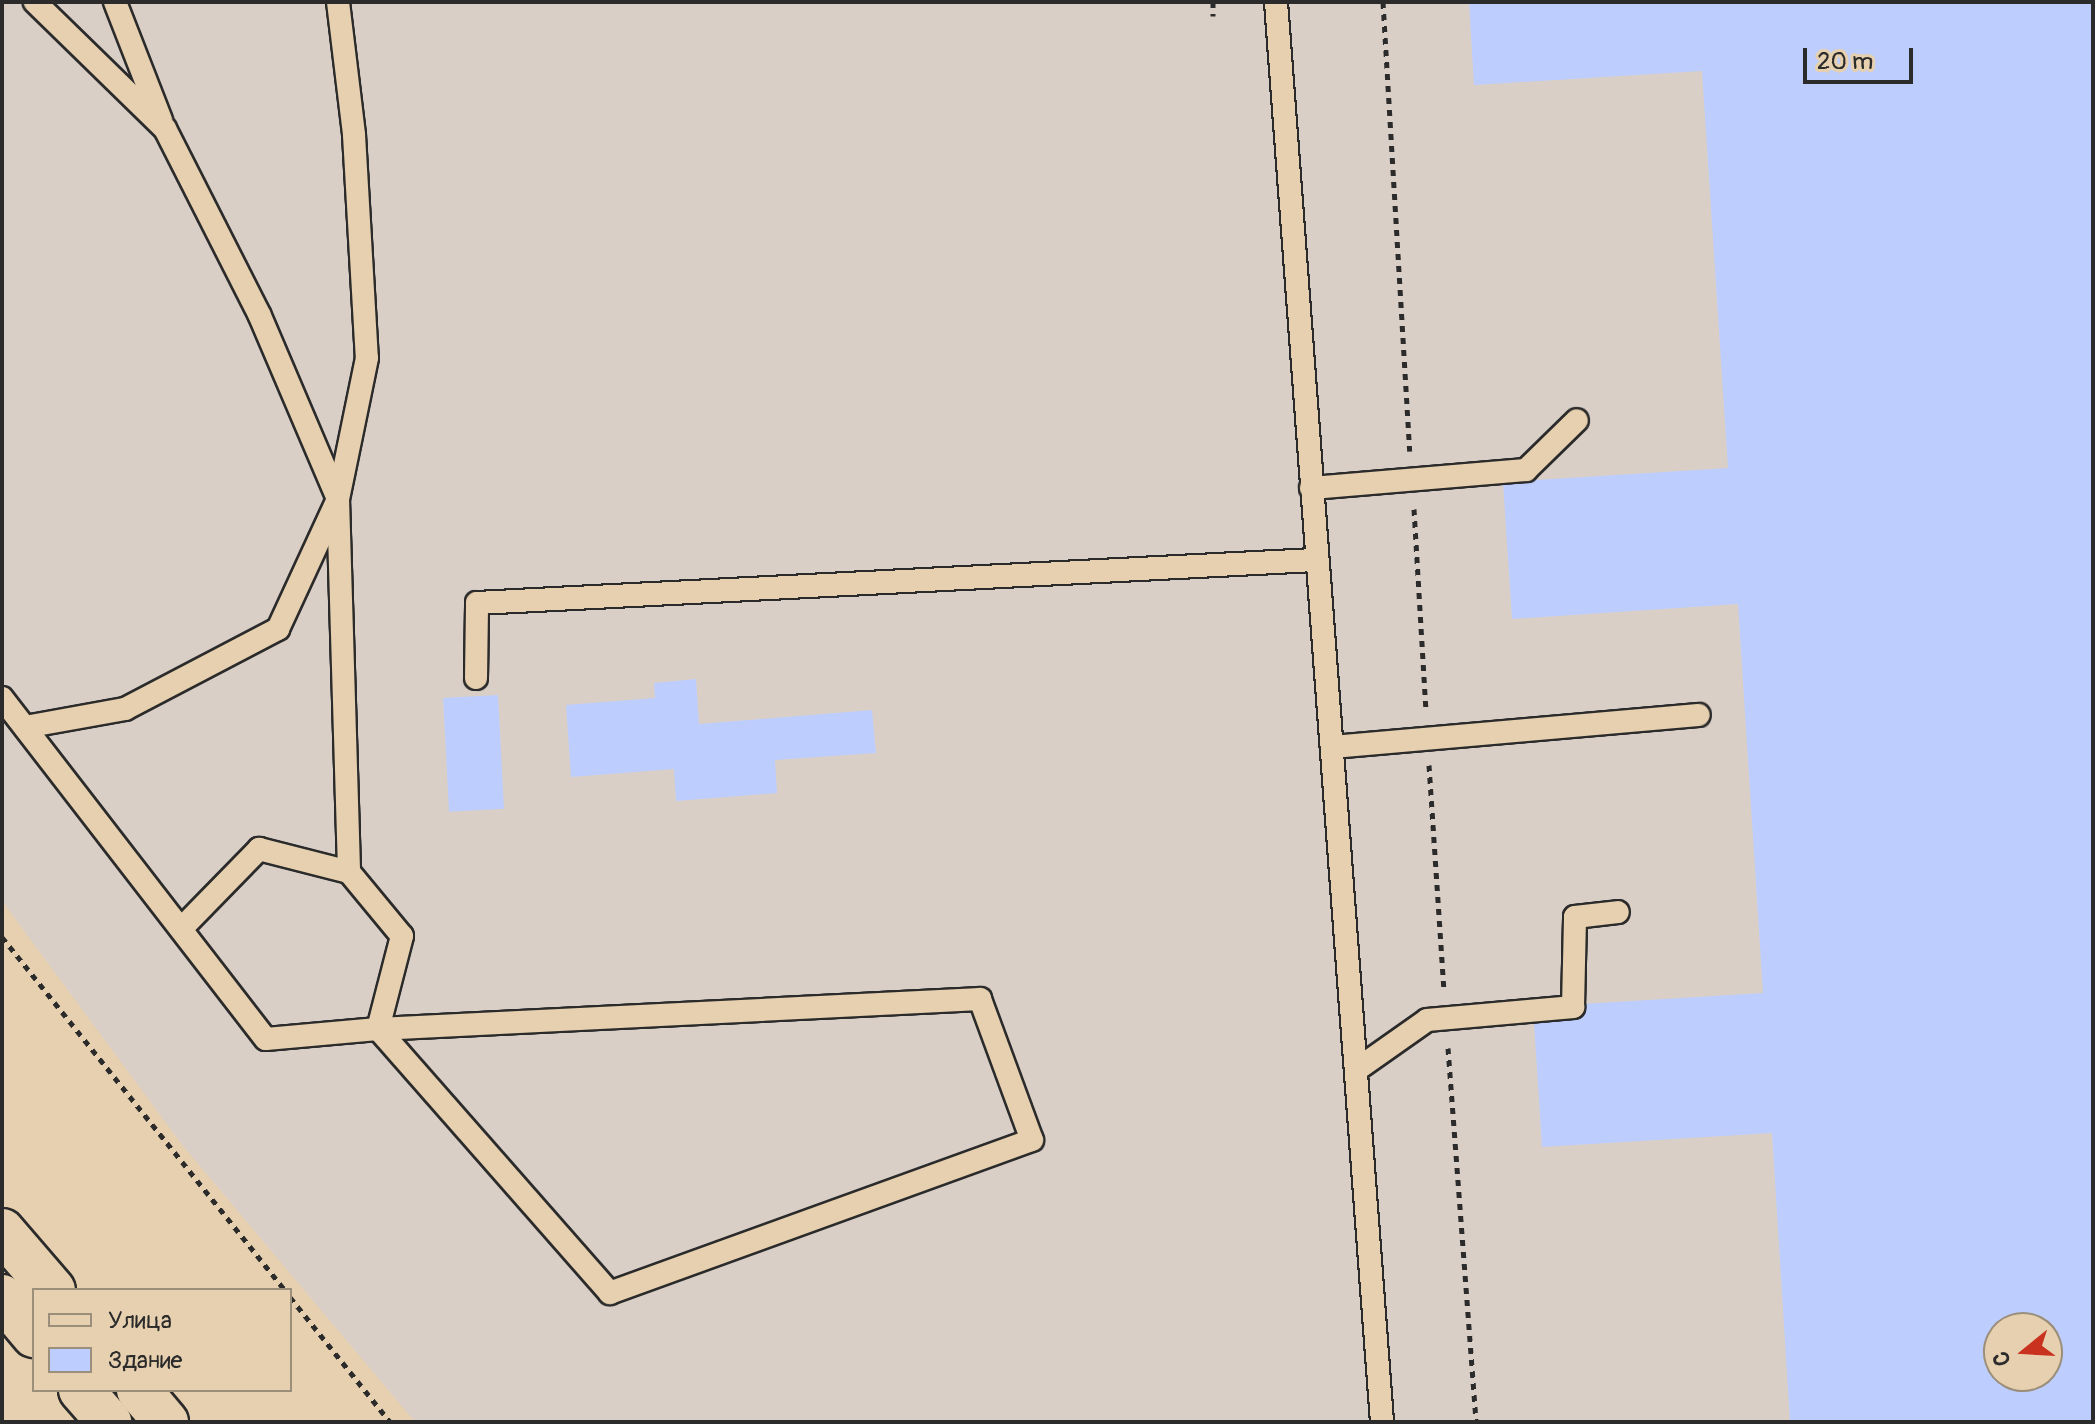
<!DOCTYPE html>
<meta charset="utf-8">
<style>
body{margin:0}
#map{position:relative;width:2095px;height:1424px;overflow:hidden;background:#e6d0af;font-family:Pangolin,sans-serif}
div>[style]{position:absolute}
.built>*{inset:0;background:#dacfc7}
.building>*{inset:0;background:#bdcefe;transform-origin:0 0}
.path>*{height:5px;margin-top:-2.5px;transform-origin:0;background:repeating-linear-gradient(90deg,#2b2b2b 0 6px,transparent 0 12px)}
.roads{filter:drop-shadow(2px 0 #2b2b2b) drop-shadow(-2px 0 #2b2b2b) drop-shadow(0 2px #2b2b2b) drop-shadow(0 -2px #2b2b2b)}
.service>*{height:22px;margin:-11px;padding:0 11px;transform-origin:11px;border-radius:11px;background:#e6d0af}
.primary>*{height:44px;margin:-22px;padding:0 22px;transform-origin:22px;border-radius:22px;background:#e6d0af}
span{translate:-50% -50%;white-space:nowrap;text-align:center;line-height:1.15;-webkit-text-stroke:8px #e6d0af;paint-order:stroke}
.frame{position:absolute;inset:0;border:4px solid #2b2b2b;pointer-events:none}
.legend{position:absolute;left:32px;top:1288px;width:260px;height:104px;box-sizing:border-box;background:#e6d0af;border:2px solid #9b8e7a;margin:0;padding:10px 14px;list-style:none;font-size:24px;color:#2b2b2b}
.legend li{display:flex;align-items:center;gap:16px;height:40px}
.legend b{width:40px;border:2px solid #9b8e7a}
.north{position:absolute;left:1983px;top:1312px;width:80px;height:80px;box-sizing:border-box;background:#e6d0af;border:2px solid #9b8e7a;border-radius:50%;rotate:252deg;font-size:22px;font-weight:700;line-height:32px;text-align:center;color:#2b2b2b}
.north::after{content:'';display:block;margin:auto;width:28px;height:36px;background:#c8321e;clip-path:polygon(50% 0,100% 100%,50% 72%,0 100%)}
.scale{position:absolute;left:1803px;top:48px;width:110px;height:36px;box-sizing:border-box;border:4px solid #2b2b2b;border-top:0;padding-left:10px;font-size:24px;line-height:28px;white-space:nowrap;color:#2b2b2b;-webkit-text-stroke:6px #e6d0af;paint-order:stroke}
</style>
<div id="map">
<div class="built">
<i style="clip-path:polygon(evenodd,2px 2px,2093px 2px,2093px 1422px,415px 1422px,183px 1146px,2px 901px,2px 2px,1999px 1328px,2047px 1328px,2047px 1376px,1999px 1376px,1999px 1328px)"></i>
</div>
<div class="building">
<i style="clip-path:polygon(evenodd,1469px 2px,2093px 2px,2093px 1422px,1790px 1422px,1772px 1133px,1542px 1147px,1533px 1007px,1763px 993px,1738px 604px,1512px 619px,1503px 482px,1728px 468px,1702px 71px,1474px 85px,1469px 2px,1999px 1328px,2047px 1328px,2047px 1376px,1999px 1376px,1999px 1328px)"></i>
<i style="clip-path:polygon(696px 679px,699px 724px,872px 710px,876px 753px,775px 760px,777px 793px,676px 801px,674px 769px,571px 777px,566px 705px,655px 698px,654px 683px)"></i>
<i style="left:498px;top:695px;width:114px;height:55px;rotate:87deg"></i>
</div>
<div class="path">
<i style="left:1213px;top:2px;width:14px;rotate:90deg"></i>
<i style="left:1383px;top:2px;width:450px;rotate:86.6deg"></i>
<i style="left:1414px;top:509px;width:202px;rotate:86.6deg"></i>
<i style="left:1429px;top:765px;width:225px;rotate:86.2deg"></i>
<i style="left:2px;top:937px;width:452px;rotate:51.3deg"></i>
<i style="left:1448px;top:1048px;width:375px;rotate:85.7deg"></i>
<i style="left:290px;top:1297px;width:160px;rotate:51.3deg"></i>
</div>
<div class="roads">
<div class="service">
<i style="left:115px;top:2px;width:127px;rotate:68.7deg"></i>
<i style="left:338px;top:2px;width:134px;rotate:83.1deg"></i>
<i style="left:354px;top:135px;width:223px;rotate:86.7deg"></i>
<i style="left:367px;top:358px;width:144px;rotate:101.6deg"></i>
<i style="left:338px;top:499px;width:373px;rotate:88.3deg"></i>
<i style="left:1276px;top:2px;width:1424px;rotate:85.73deg"></i>
<i style="left:1311px;top:488px;width:216px;rotate:-4.8deg"></i>
<i style="left:1526px;top:470px;width:71px;rotate:-44.4deg"></i>
<i style="left:476px;top:678px;width:75px;rotate:-89.2deg"></i>
<i style="left:477px;top:603px;width:839px;rotate:-2.94deg"></i>
<i style="left:2px;top:698px;width:431px;rotate:52.3deg"></i>
<i style="left:266px;top:1039px;width:112px;rotate:-5.1deg"></i>
<i style="left:378px;top:1029px;width:603px;rotate:-2.85deg"></i>
<i style="left:980px;top:999px;width:150px;rotate:69.8deg"></i>
<i style="left:1032px;top:1140px;width:449px;rotate:160.1deg"></i>
<i style="left:610px;top:1293px;width:351px;rotate:-131.3deg"></i>
<i style="left:25px;top:727px;width:102px;rotate:-10.2deg"></i>
<i style="left:125px;top:709px;width:173px;rotate:-27.6deg"></i>
<i style="left:278px;top:629px;width:143px;rotate:-65.2deg"></i>
<i style="left:338px;top:499px;width:201px;rotate:-113.1deg"></i>
<i style="left:259px;top:314px;width:208px;rotate:-116.9deg"></i>
<i style="left:165px;top:129px;width:182px;rotate:-135.7deg"></i>
<i style="left:1332px;top:747px;width:368px;rotate:-5deg"></i>
<i style="left:181px;top:929px;width:112px;rotate:-45.7deg"></i>
<i style="left:259px;top:849px;width:93px;rotate:14.3deg"></i>
<i style="left:349px;top:872px;width:83px;rotate:50.4deg"></i>
<i style="left:402px;top:936px;width:96px;rotate:104.5deg"></i>
<i style="left:1359px;top:1068px;width:83px;rotate:-35.2deg"></i>
<i style="left:1427px;top:1020px;width:147px;rotate:-5.1deg"></i>
<i style="left:1573px;top:1007px;width:90px;rotate:-88.7deg"></i>
<i style="left:1575px;top:917px;width:43px;rotate:-6.6deg"></i>
</div>
<div class="primary">
<i style="left:2px;top:1231px;width:78px;rotate:49.2deg"></i>
<i style="left:2px;top:1297px;width:50px;rotate:49.9deg"></i>
<i style="left:81px;top:1390px;width:43px;rotate:48.8deg"></i>
<i style="left:139px;top:1390px;width:42px;rotate:49.8deg"></i>
</div>
</div>
<div class="frame"></div>
<ul class="legend">
<li><b style="height:10px;background:#e6d0af"></b>Улица</li>
<li><b style="height:22px;background:#bdcefe"></b>Здание</li>
</ul>
<div class="north">С</div>
<div class="scale">20 m</div>
</div>
